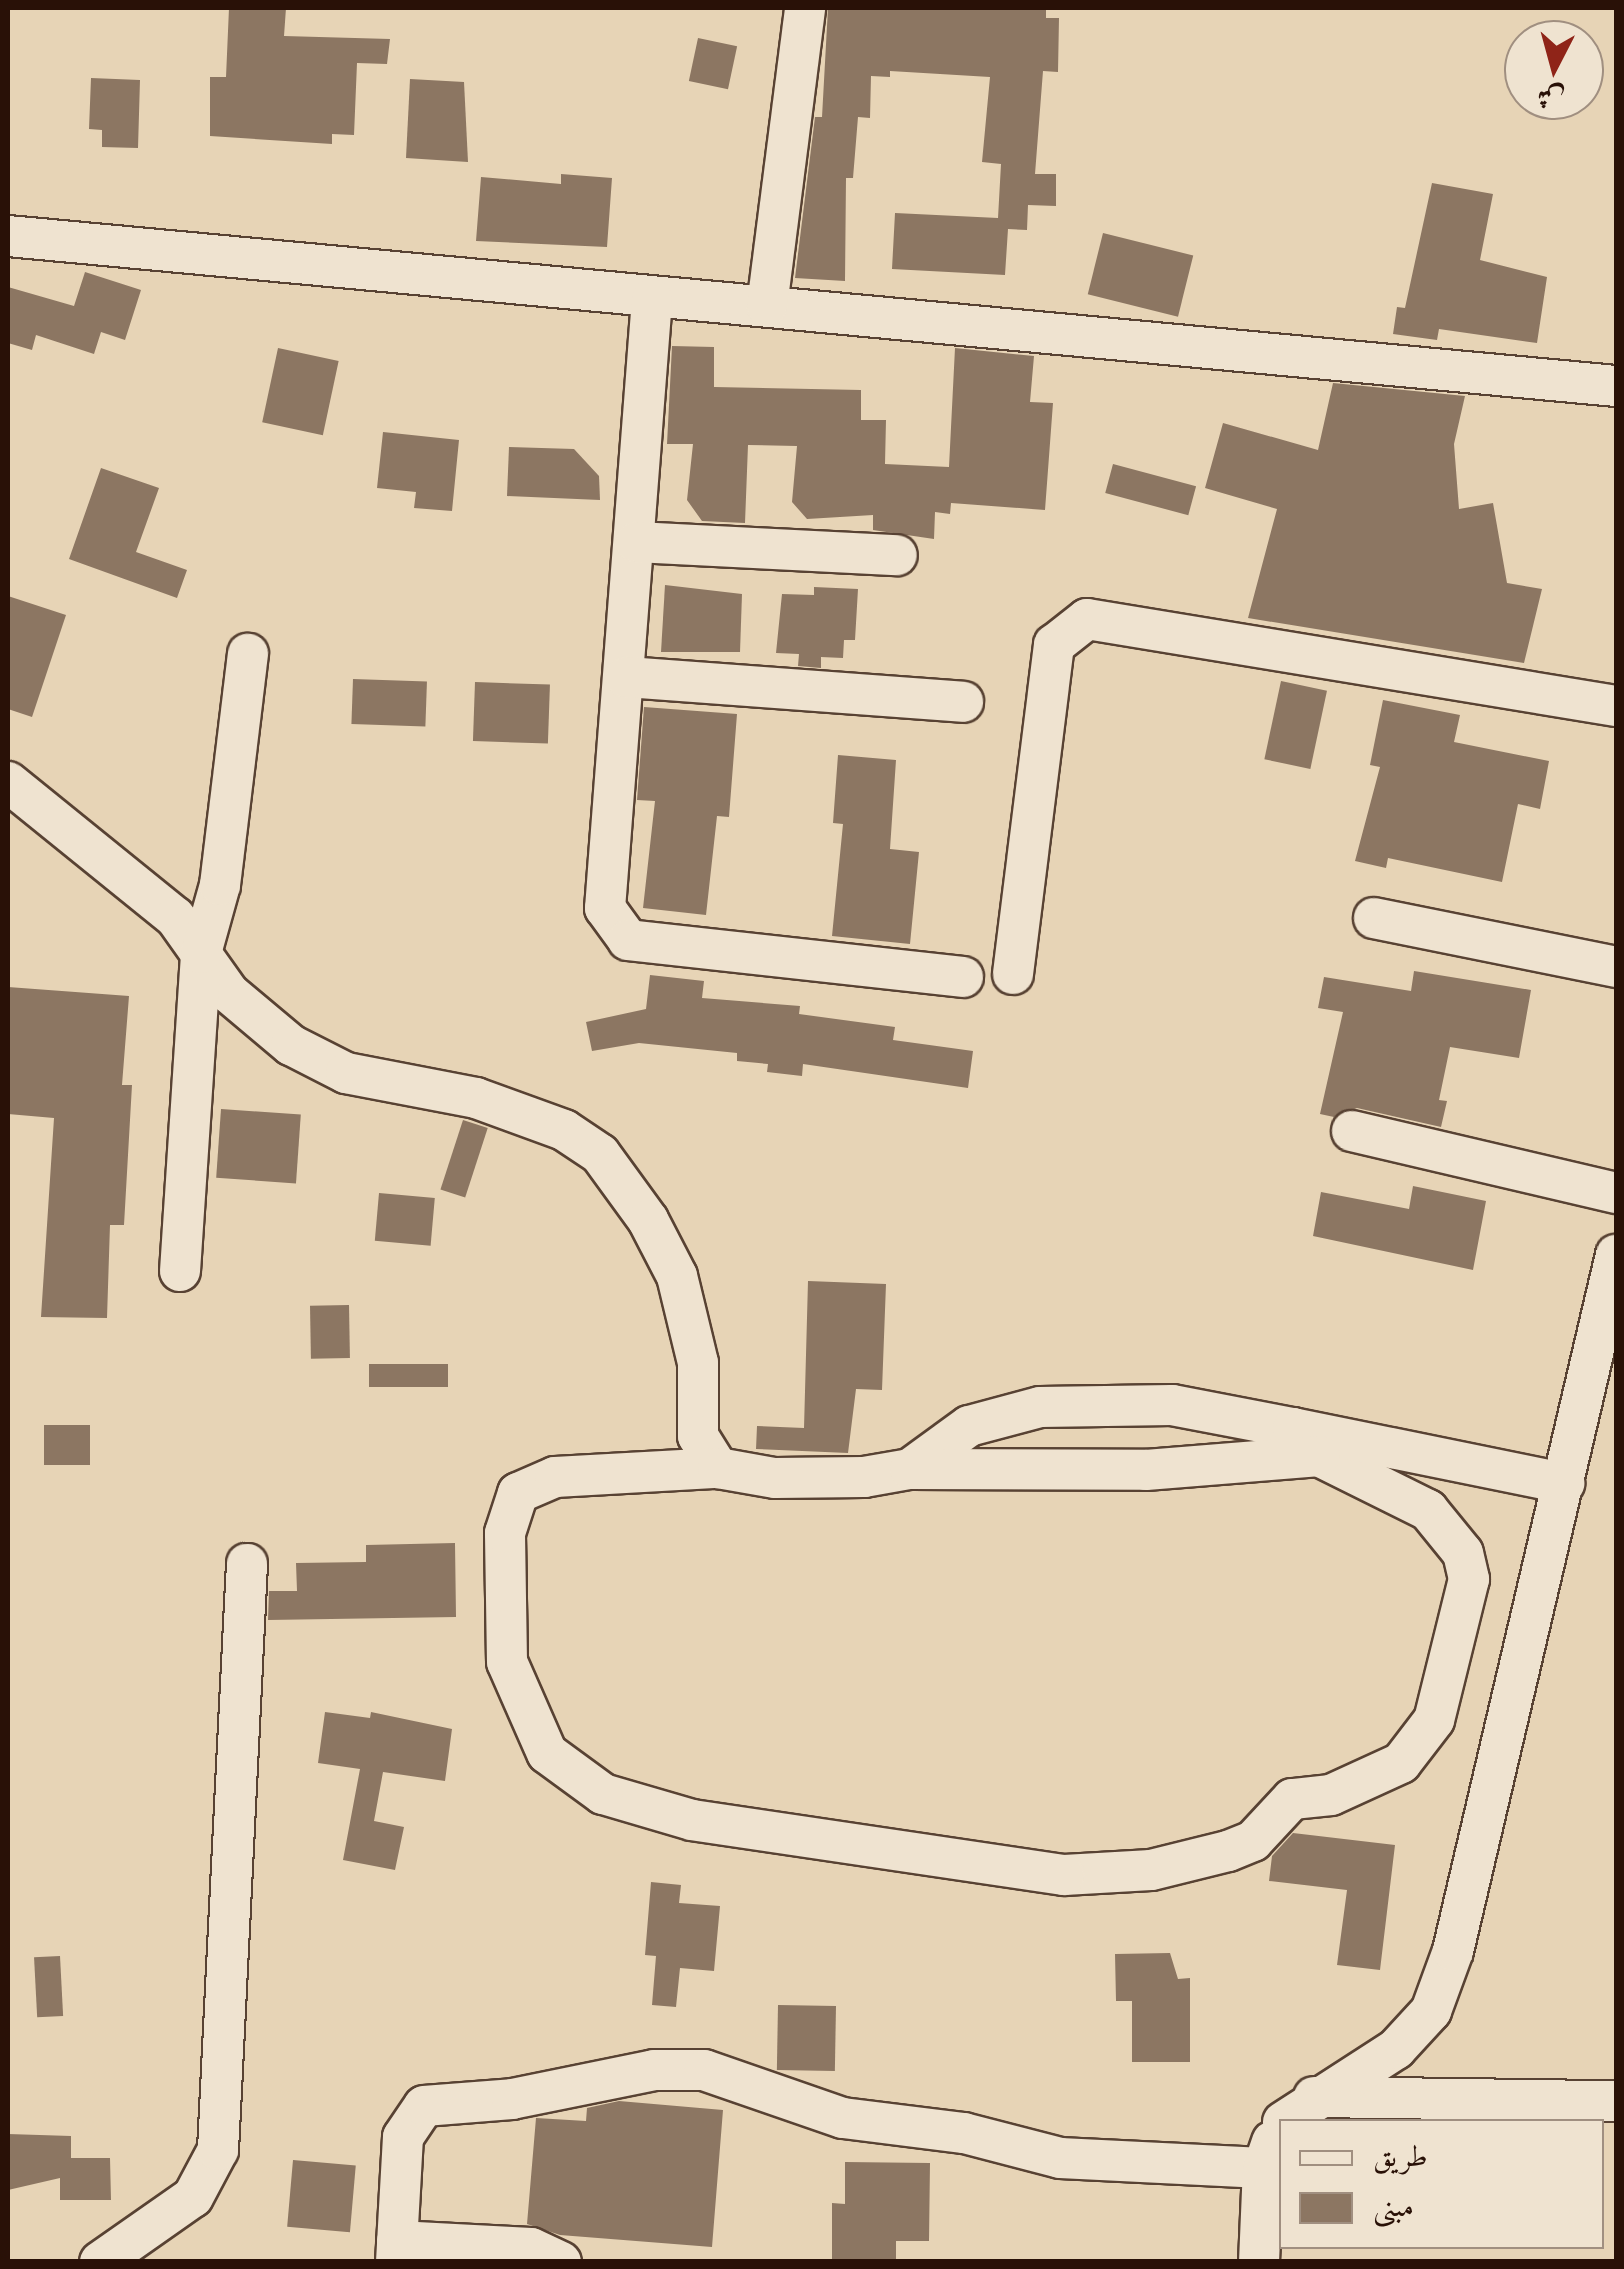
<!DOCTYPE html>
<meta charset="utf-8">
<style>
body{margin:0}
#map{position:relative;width:1624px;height:2269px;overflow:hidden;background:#e7d4b6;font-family:"IM FELL Great Primer",Amiri,serif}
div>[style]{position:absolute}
.building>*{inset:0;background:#8c7662;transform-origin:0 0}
.roads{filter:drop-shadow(2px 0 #584233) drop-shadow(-2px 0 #584233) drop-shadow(0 2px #584233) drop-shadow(0 -2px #584233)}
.minor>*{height:40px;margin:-20px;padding:0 20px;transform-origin:20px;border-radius:20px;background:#efe3d0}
span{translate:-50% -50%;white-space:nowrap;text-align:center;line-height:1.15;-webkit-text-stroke:9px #efe3d0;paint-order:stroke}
.frame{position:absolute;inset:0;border:10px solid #291107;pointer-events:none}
.legend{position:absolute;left:1279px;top:2119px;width:325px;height:130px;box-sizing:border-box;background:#efe3d0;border:2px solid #a08f80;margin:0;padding:12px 18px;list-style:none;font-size:30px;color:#291107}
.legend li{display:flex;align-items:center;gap:20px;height:50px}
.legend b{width:50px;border:2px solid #a08f80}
.north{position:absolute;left:1504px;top:20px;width:100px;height:100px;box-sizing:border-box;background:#efe3d0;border:2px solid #a08f80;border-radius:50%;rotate:186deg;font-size:28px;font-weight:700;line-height:40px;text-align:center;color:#291107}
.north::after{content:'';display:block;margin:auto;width:35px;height:45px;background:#8f2418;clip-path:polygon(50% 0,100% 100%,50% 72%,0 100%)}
</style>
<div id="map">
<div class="building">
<i style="clip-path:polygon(229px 8px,286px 8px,284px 36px,390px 39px,387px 64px,357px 63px,354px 135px,332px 134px,332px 144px,210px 136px,210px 77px,226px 77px)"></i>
<i style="clip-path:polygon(828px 8px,1046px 8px,1046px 18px,1059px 18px,1058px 72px,1043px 71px,1035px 174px,1056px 174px,1056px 206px,1028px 205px,1027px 230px,1008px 229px,1005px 275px,892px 269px,895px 213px,998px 218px,1001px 164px,982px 162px,990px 77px,890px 71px,890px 77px,871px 76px,870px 118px,858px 117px,853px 178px,846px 178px,845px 281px,795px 278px,815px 117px,822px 117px)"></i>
<i style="left:698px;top:38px;width:40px;height:44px;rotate:12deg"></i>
<i style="clip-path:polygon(91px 78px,140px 80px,138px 148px,102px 147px,102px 130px,89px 129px)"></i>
<i style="clip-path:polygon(410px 79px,464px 82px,468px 162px,406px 158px)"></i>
<i style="clip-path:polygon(561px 174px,612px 178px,607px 247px,476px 241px,481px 177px,561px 184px)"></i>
<i style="clip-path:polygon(1432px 183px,1493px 194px,1480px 260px,1547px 277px,1537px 343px,1439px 329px,1437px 340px,1393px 334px,1397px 307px,1405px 308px)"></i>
<i style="left:1103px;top:233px;width:93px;height:63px;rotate:14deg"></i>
<i style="clip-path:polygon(85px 272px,141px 290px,125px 340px,101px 332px,94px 354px,36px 335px,32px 350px,8px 343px,8px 287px,74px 306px)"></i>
<i style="clip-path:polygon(672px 346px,714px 347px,714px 387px,861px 390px,861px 420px,886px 420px,885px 464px,949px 467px,955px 348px,1034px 356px,1030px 402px,1053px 403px,1045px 510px,951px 503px,950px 514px,935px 512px,934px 539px,873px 530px,873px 515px,807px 519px,792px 502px,797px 446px,748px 445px,745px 523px,702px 521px,687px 500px,693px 444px,667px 444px)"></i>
<i style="left:278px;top:348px;width:62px;height:76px;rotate:12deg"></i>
<i style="clip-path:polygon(1333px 383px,1465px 396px,1454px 444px,1459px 509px,1493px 503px,1507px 583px,1542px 589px,1524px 663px,1248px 618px,1277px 509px,1205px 488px,1223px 423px,1318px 450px)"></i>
<i style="clip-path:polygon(383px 432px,459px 440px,452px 511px,414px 508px,416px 492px,377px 488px)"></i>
<i style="clip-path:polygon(509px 447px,574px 449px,599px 476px,600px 500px,507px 496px)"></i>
<i style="left:1113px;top:464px;width:86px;height:30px;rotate:15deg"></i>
<i style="clip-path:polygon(101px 468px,159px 488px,136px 552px,187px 570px,177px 598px,69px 559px)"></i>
<i style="clip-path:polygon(665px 585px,742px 594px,740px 652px,661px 652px)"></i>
<i style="clip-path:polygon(814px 587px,858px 589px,855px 640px,844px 640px,843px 658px,821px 657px,821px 668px,798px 666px,799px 654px,776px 653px,782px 594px,814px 595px)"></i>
<i style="clip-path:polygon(8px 596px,66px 615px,32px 717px,8px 709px)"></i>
<i style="left:353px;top:679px;width:74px;height:45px;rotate:2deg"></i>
<i style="left:1281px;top:681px;width:47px;height:80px;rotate:12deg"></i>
<i style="left:475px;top:682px;width:75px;height:59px;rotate:2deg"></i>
<i style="clip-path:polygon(1383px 700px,1460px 715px,1454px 742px,1549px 761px,1540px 809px,1518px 804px,1502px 882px,1388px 858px,1386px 868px,1355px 861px,1380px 767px,1370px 765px)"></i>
<i style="clip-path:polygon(644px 707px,737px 714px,729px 817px,717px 816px,706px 915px,643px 908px,655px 801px,637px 800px)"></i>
<i style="clip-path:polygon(838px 755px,896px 760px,890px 849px,919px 852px,910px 944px,832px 936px,843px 824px,833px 823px)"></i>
<i style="clip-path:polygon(1414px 971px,1531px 990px,1519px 1058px,1450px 1047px,1439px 1100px,1447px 1101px,1441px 1127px,1357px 1108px,1334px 1117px,1320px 1114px,1343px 1012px,1318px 1008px,1324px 977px,1411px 991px)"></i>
<i style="clip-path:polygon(650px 975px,704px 981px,702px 998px,800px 1006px,799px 1014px,895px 1027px,893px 1040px,973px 1051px,968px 1088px,803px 1064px,802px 1076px,767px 1072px,768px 1064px,737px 1061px,737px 1053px,639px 1043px,592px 1051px,586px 1022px,646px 1009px)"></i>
<i style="clip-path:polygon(8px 987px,129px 996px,122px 1085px,132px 1085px,124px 1225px,110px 1225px,107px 1318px,41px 1317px,54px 1118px,8px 1114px)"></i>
<i style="left:221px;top:1109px;width:80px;height:69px;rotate:4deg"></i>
<i style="left:463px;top:1120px;width:26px;height:73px;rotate:18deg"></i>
<i style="clip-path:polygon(1413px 1186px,1486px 1201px,1473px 1270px,1313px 1236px,1321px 1192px,1409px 1209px)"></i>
<i style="left:379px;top:1193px;width:56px;height:48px;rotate:5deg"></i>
<i style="clip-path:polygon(808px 1281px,886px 1284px,882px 1390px,856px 1389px,848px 1453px,756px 1449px,757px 1426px,804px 1428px)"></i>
<i style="left:349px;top:1305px;width:53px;height:39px;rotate:89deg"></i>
<i style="left:448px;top:1364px;width:23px;height:79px;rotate:90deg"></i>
<i style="left:44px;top:1425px;width:46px;height:40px"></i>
<i style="clip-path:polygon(455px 1543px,456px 1617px,268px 1620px,269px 1591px,297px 1591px,296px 1563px,366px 1562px,366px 1545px)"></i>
<i style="clip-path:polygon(325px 1712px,370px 1718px,371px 1712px,452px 1729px,445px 1781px,383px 1772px,374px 1821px,404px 1827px,395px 1870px,343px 1860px,360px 1769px,318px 1763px)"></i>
<i style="clip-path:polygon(1293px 1833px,1395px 1845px,1380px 1970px,1337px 1965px,1347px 1890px,1269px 1881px,1272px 1856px)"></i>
<i style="clip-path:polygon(651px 1882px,681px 1885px,679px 1903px,720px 1906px,714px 1971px,680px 1968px,676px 2007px,652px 2005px,656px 1956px,645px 1955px)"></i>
<i style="clip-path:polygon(1170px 1953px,1178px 1979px,1190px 1978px,1190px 2062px,1132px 2062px,1132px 2001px,1116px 2001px,1115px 1954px)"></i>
<i style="left:60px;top:1956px;width:60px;height:26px;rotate:87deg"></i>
<i style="left:778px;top:2005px;width:58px;height:65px;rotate:1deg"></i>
<i style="clip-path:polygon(619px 2101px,723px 2110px,712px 2247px,560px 2235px,527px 2224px,536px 2118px,586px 2121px,587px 2108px)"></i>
<i style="clip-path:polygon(8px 2134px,71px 2136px,71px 2158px,110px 2158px,111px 2200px,60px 2200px,60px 2178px,8px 2190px)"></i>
<i style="left:293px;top:2160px;width:63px;height:67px;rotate:5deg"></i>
<i style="clip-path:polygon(845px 2162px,930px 2163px,929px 2241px,896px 2241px,896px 2262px,832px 2261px,832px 2203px,845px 2204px)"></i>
</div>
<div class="roads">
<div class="minor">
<i style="left:8px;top:236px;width:1615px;rotate:5.33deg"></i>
<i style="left:652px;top:299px;width:611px;rotate:94.41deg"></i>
<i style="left:605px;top:908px;width:39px;rotate:54deg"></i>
<i style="left:628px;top:940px;width:337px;rotate:6.3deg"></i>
<i style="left:767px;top:306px;width:300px;rotate:-82.7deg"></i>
<i style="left:636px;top:542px;width:261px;rotate:2.9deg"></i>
<i style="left:626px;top:677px;width:338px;rotate:4.2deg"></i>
<i style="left:8px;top:782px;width:215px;rotate:39deg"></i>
<i style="left:175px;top:917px;width:93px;rotate:54.6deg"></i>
<i style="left:229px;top:993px;width:81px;rotate:40deg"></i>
<i style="left:291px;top:1045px;width:62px;rotate:27deg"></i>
<i style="left:346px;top:1073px;width:132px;rotate:10.9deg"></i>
<i style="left:476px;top:1098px;width:94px;rotate:20deg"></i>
<i style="left:564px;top:1130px;width:43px;rotate:33.7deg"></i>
<i style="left:600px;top:1154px;width:82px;rotate:54deg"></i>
<i style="left:648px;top:1220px;width:63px;rotate:62.6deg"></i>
<i style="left:677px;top:1276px;width:89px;rotate:76.4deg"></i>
<i style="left:698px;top:1363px;width:73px;rotate:90deg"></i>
<i style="left:698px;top:1436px;width:38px;rotate:58deg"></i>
<i style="left:1374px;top:918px;width:247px;rotate:11.4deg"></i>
<i style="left:1013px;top:974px;width:332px;rotate:-82.9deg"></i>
<i style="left:1054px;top:645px;width:42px;rotate:-38.2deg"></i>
<i style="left:1087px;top:619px;width:536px;rotate:9.34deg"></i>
<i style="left:1352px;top:1131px;width:271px;rotate:13.2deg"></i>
<i style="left:180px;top:1271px;width:319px;rotate:-86.2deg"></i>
<i style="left:201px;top:953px;width:71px;rotate:-74.4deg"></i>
<i style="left:220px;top:885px;width:233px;rotate:-83.1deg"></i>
<i style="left:1293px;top:1428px;width:38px;rotate:47deg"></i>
<i style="left:1319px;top:1456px;width:122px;rotate:26.4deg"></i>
<i style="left:1428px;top:1510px;width:55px;rotate:50.9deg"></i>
<i style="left:1463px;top:1553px;width:27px;rotate:77deg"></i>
<i style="left:1469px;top:1579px;width:145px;rotate:103.9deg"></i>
<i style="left:1434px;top:1720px;width:54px;rotate:127.5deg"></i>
<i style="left:1401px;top:1763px;width:77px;rotate:155.4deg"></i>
<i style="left:1331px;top:1795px;width:39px;rotate:174deg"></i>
<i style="left:1292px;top:1799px;width:57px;rotate:132.9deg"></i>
<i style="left:1253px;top:1841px;width:27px;rotate:158deg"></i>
<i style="left:1228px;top:1851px;width:79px;rotate:166.1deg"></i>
<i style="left:1151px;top:1870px;width:87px;rotate:176.7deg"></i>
<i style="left:1064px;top:1875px;width:376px;rotate:-171.6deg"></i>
<i style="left:692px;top:1820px;width:93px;rotate:-163.7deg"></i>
<i style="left:603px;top:1794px;width:69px;rotate:-143.8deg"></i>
<i style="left:547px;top:1753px;width:99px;rotate:-113.7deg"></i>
<i style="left:507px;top:1662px;width:129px;rotate:-90.9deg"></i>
<i style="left:505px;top:1533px;width:42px;rotate:-72deg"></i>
<i style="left:518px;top:1493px;width:40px;rotate:-23.4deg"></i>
<i style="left:555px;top:1477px;width:163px;rotate:-3.2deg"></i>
<i style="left:718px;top:1468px;width:58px;rotate:10deg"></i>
<i style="left:775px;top:1478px;width:89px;rotate:-0.6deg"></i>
<i style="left:864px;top:1477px;width:47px;rotate:-9.9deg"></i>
<i style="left:910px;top:1469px;width:73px;rotate:-36.1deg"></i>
<i style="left:969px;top:1426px;width:73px;rotate:-15deg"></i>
<i style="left:1040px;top:1407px;width:132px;rotate:-0.9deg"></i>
<i style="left:1172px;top:1405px;width:123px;rotate:10.8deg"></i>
<i style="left:1293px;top:1428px;width:277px;rotate:11.5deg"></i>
<i style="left:910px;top:1469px;width:236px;rotate:0.2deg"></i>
<i style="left:1146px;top:1470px;width:174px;rotate:-4.6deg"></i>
<i style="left:1314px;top:2097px;width:302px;rotate:0.8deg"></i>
<i style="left:1283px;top:2122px;width:135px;rotate:-32.9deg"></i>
<i style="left:1396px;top:2049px;width:52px;rotate:-47.4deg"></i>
<i style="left:1431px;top:2011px;width:64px;rotate:-69.9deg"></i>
<i style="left:1453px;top:1951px;width:715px;rotate:-76.82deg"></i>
<i style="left:397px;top:2241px;width:134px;rotate:3deg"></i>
<i style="left:531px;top:2248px;width:33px;rotate:25deg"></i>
<i style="left:100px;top:2262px;width:113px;rotate:-35deg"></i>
<i style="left:193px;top:2197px;width:53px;rotate:-62deg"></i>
<i style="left:218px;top:2150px;width:587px;rotate:-87.17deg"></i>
<i style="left:396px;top:2262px;width:125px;rotate:-86.8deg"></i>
<i style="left:403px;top:2137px;width:37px;rotate:-56deg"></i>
<i style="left:424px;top:2106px;width:88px;rotate:-4.5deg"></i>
<i style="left:512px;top:2099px;width:145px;rotate:-11.5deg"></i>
<i style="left:654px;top:2070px;width:50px"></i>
<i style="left:704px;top:2070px;width:147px;rotate:19.1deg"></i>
<i style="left:843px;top:2118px;width:122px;rotate:7.1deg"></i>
<i style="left:964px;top:2133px;width:99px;rotate:14.6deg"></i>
<i style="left:1060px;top:2158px;width:203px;rotate:2.8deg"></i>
<i style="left:1259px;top:2262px;width:94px;rotate:-87.6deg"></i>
<i style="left:1263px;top:2168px;width:28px;rotate:-71deg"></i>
</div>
</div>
<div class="frame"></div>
<ul class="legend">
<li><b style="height:12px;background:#efe3d0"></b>طريق</li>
<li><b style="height:28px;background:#8c7662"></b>مبنى</li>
</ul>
<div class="north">ش</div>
</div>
